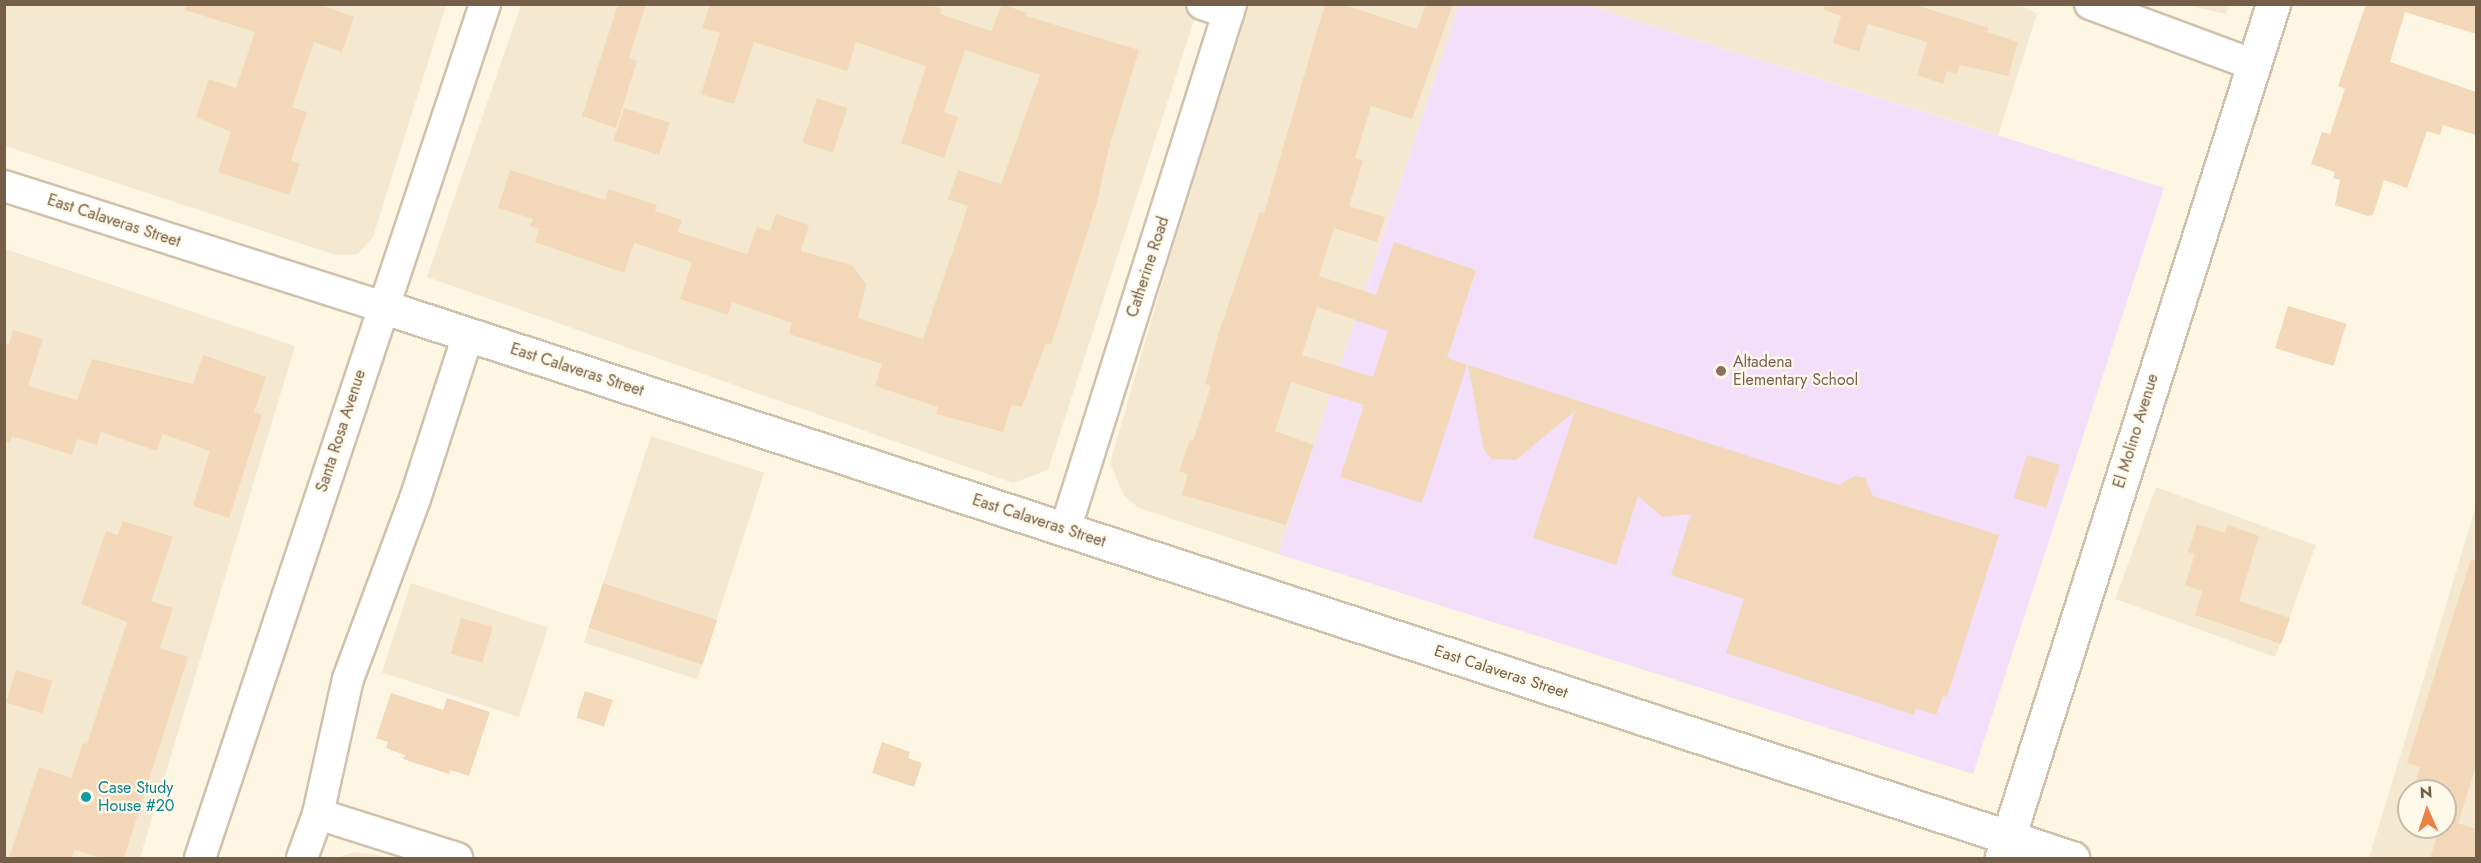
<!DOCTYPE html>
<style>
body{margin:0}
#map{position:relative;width:2481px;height:863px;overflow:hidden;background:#fcf6e2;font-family:Jost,sans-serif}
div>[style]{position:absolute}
.residential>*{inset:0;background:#f4e9d0;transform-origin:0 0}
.education>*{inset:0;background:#f3dff9}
.building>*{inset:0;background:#f2d8b9;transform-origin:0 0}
.roads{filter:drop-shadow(2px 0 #d0c1ac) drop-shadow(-2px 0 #d0c1ac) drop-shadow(0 2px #d0c1ac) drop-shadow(0 -2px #d0c1ac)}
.street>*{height:30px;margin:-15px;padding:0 15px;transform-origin:15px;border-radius:15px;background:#fff}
.secondary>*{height:33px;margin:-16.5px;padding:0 16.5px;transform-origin:16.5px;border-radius:16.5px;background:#fff}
.dots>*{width:16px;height:16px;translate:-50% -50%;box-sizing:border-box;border:3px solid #fff9e9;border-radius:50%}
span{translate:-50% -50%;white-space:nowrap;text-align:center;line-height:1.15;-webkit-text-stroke:4.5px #fff9e9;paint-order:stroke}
.street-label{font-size:16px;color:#745e48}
.education-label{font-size:16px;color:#785e54}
.left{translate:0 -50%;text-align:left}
.culture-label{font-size:16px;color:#0d838f}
.frame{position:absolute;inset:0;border:6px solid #745e48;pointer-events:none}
.north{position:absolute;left:2397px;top:779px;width:60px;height:60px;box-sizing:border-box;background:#fff9e9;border:2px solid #c7bba9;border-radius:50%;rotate:357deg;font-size:16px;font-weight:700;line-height:24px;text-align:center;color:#745e48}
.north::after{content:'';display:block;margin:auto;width:21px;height:27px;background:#e98245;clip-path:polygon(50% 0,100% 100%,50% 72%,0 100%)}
</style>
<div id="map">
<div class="residential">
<i style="clip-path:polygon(2018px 4px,2037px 14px,1998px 135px,1586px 5px)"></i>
<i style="clip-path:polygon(5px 5px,446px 5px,373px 237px,358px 254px,336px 255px,5px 146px)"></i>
<i style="clip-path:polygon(521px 5px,1199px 5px,1048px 470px,1013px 483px,427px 277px)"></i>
<i style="clip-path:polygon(1243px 5px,1459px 5px,1278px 554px,1139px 508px,1124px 496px,1110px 463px)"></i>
<i style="clip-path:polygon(2186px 5px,2229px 5px,2226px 14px)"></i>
<i style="clip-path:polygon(5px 249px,295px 346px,140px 858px,5px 858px)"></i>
<i style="left:651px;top:436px;width:119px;height:217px;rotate:18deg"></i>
<i style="left:2156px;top:487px;width:170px;height:119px;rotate:20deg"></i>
<i style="clip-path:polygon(evenodd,2476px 506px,2476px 858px,2369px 858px,2413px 714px,2476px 506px,2409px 791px,2445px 791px,2445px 827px,2409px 827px,2409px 791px)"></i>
<i style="left:411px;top:583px;width:144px;height:94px;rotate:18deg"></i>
<i style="clip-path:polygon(354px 852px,378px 855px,392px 858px,337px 858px)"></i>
</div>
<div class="education">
<i style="clip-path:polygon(1459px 5px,1586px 5px,2164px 188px,1973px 774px,1278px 554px)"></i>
</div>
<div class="building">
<i style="clip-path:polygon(186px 4px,319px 4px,354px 17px,342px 52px,314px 42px,292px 107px,307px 112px,291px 161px,300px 164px,289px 195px,218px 172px,231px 132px,196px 117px,209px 79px,236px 88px,255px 32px,185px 10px)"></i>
<i style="clip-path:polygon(618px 4px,646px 4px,629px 58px,637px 61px,616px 128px,582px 116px)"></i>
<i style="clip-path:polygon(710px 4px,928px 4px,942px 9px,940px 14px,991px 31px,1002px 4px,1027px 13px,1026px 16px,1139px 50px,1109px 148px,1097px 202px,1051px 345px,1046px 343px,1022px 407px,1012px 404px,1003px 432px,936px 414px,938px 407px,875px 386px,882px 364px,789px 334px,792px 323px,732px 302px,728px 315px,680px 299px,692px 262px,634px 243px,624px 273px,535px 242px,539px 229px,530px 226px,533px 219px,498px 208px,510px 170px,605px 200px,608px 189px,657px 205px,655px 211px,682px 220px,678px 232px,747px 254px,757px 227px,770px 231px,776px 214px,809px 225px,801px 251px,852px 265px,866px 284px,858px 318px,923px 339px,968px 206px,948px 199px,958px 170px,1001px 184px,1040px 75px,965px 50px,944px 112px,958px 117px,944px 158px,901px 143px,926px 66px,856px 42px,847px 71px,754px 42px,734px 104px,701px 94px,720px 33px,702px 28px)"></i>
<i style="clip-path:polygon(evenodd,1325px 4px,1342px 4px,1417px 29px,1426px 4px,1453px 4px,1412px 119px,1371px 106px,1355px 158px,1363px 161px,1349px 206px,1385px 217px,1377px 242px,1334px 228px,1319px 276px,1376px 295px,1394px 242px,1476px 270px,1447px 358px,1467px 365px,1422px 503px,1340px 477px,1364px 405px,1291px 382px,1275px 431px,1314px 445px,1286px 525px,1182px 495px,1188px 474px,1179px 471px,1190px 440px,1193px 441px,1211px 386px,1205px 384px,1218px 335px,1260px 212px,1264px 213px,1325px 4px,1317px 307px,1388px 331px,1373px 377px,1302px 355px,1317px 307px)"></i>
<i style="clip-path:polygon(1825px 4px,1913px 4px,1989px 28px,1987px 32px,2018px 42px,2008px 76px,1960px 65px,1956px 74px,1947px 71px,1943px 84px,1917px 75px,1927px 42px,1868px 24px,1859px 52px,1833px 43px,1841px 16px,1824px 10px)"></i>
<i style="clip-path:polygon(2366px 4px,2476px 4px,2476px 34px,2405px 12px,2390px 62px,2476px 92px,2476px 135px,2443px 125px,2440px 135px,2427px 131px,2407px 188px,2384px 180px,2373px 215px,2368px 216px,2335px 205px,2340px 180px,2333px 178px,2335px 172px,2311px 164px,2322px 132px,2330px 134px,2345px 89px,2338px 86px)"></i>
<i style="left:817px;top:98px;width:32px;height:47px;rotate:18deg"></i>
<i style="left:624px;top:108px;width:48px;height:34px;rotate:18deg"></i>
<i style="left:2288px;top:306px;width:61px;height:44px;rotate:17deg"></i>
<i style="clip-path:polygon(13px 330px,43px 339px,28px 386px,77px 400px,92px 359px,193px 384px,203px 355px,266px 377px,254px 412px,262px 415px,229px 518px,193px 506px,210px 451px,163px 434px,157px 451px,101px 432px,97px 445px,77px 439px,72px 455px,12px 436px,10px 443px,4px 442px,4px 343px,9px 344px)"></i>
<i style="clip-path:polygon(1468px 365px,1838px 485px,1855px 476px,1865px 478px,1873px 496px,1999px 535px,1947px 697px,1943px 696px,1936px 715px,1916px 708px,1914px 715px,1726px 653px,1744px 599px,1671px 575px,1691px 514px,1662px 517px,1638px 496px,1616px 565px,1533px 538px,1575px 411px,1516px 460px,1492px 459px,1484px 450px)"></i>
<i style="left:2027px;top:455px;width:34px;height:45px;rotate:17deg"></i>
<i style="clip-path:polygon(123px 521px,173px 537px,151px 601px,173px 608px,160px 648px,188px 657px,124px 858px,102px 858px,75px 850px,72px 858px,9px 858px,39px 767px,71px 778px,83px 743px,87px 744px,127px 622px,81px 604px,106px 531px,118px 535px)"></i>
<i style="clip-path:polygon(2197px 524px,2225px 533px,2228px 525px,2259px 536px,2239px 601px,2290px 618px,2281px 644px,2195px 615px,2202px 591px,2185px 585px,2195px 554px,2188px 552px)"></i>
<i style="clip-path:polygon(2471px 559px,2476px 560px,2476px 766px,2458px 823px,2476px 829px,2476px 858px,2430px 858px,2440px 827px,2445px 827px,2445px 791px,2413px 791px,2420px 767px,2407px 763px)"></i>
<i style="left:603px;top:583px;width:120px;height:47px;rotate:18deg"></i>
<i style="left:461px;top:618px;width:33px;height:37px;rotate:16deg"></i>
<i style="left:16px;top:670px;width:38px;height:34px;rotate:17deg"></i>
<i style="left:585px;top:691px;width:29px;height:28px;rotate:18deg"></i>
<i style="clip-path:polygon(391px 693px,443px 710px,447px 698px,490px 712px,469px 776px,451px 770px,449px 774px,403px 759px,405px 755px,386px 748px,388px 742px,376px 738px)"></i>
<i style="clip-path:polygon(882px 742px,910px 752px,908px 758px,922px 763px,914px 787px,872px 773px)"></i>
</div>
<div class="roads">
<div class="street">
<i style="left:1202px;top:4px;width:28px;rotate:19deg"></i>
<i style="left:2090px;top:4px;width:172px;rotate:20.4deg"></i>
<i style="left:4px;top:186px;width:399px;rotate:17.7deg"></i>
<i style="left:1065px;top:530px;width:552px;rotate:-72.48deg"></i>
<i style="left:318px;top:814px;width:146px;rotate:17.6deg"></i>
<i style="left:200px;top:858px;width:900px;rotate:-71.54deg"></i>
<i style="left:302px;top:858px;width:47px;rotate:-70deg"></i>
<i style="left:318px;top:814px;width:138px;rotate:-77.5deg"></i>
<i style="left:348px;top:679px;width:192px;rotate:-69.6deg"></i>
<i style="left:415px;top:499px;width:172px;rotate:-72.1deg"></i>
</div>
<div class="secondary">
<i style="left:384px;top:307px;width:1776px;rotate:18.08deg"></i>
<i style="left:2002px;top:857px;width:895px;rotate:-72.37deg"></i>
</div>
</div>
<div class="dots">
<i style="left:1721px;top:371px;background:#8d6e63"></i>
<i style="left:86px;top:797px;background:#0f9aa8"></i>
</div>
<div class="street-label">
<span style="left:114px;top:221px;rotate:18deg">East Calaveras Street</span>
<span style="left:1148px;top:267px;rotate:-72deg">Catherine Road</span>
<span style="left:577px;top:370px;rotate:18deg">East Calaveras Street</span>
<span style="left:341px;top:431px;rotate:-72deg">Santa Rosa Avenue</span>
<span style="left:2136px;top:431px;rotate:-73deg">El Molino Avenue</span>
<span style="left:1039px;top:521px;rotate:18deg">East Calaveras Street</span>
<span style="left:1501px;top:672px;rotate:18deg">East Calaveras Street</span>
</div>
<div class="education-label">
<span class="left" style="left:1733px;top:371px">Altadena<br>Elementary School</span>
</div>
<div class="culture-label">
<span class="left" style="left:98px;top:797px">Case Study<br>House #20</span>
</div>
<div class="frame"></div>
<div class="north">N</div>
</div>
